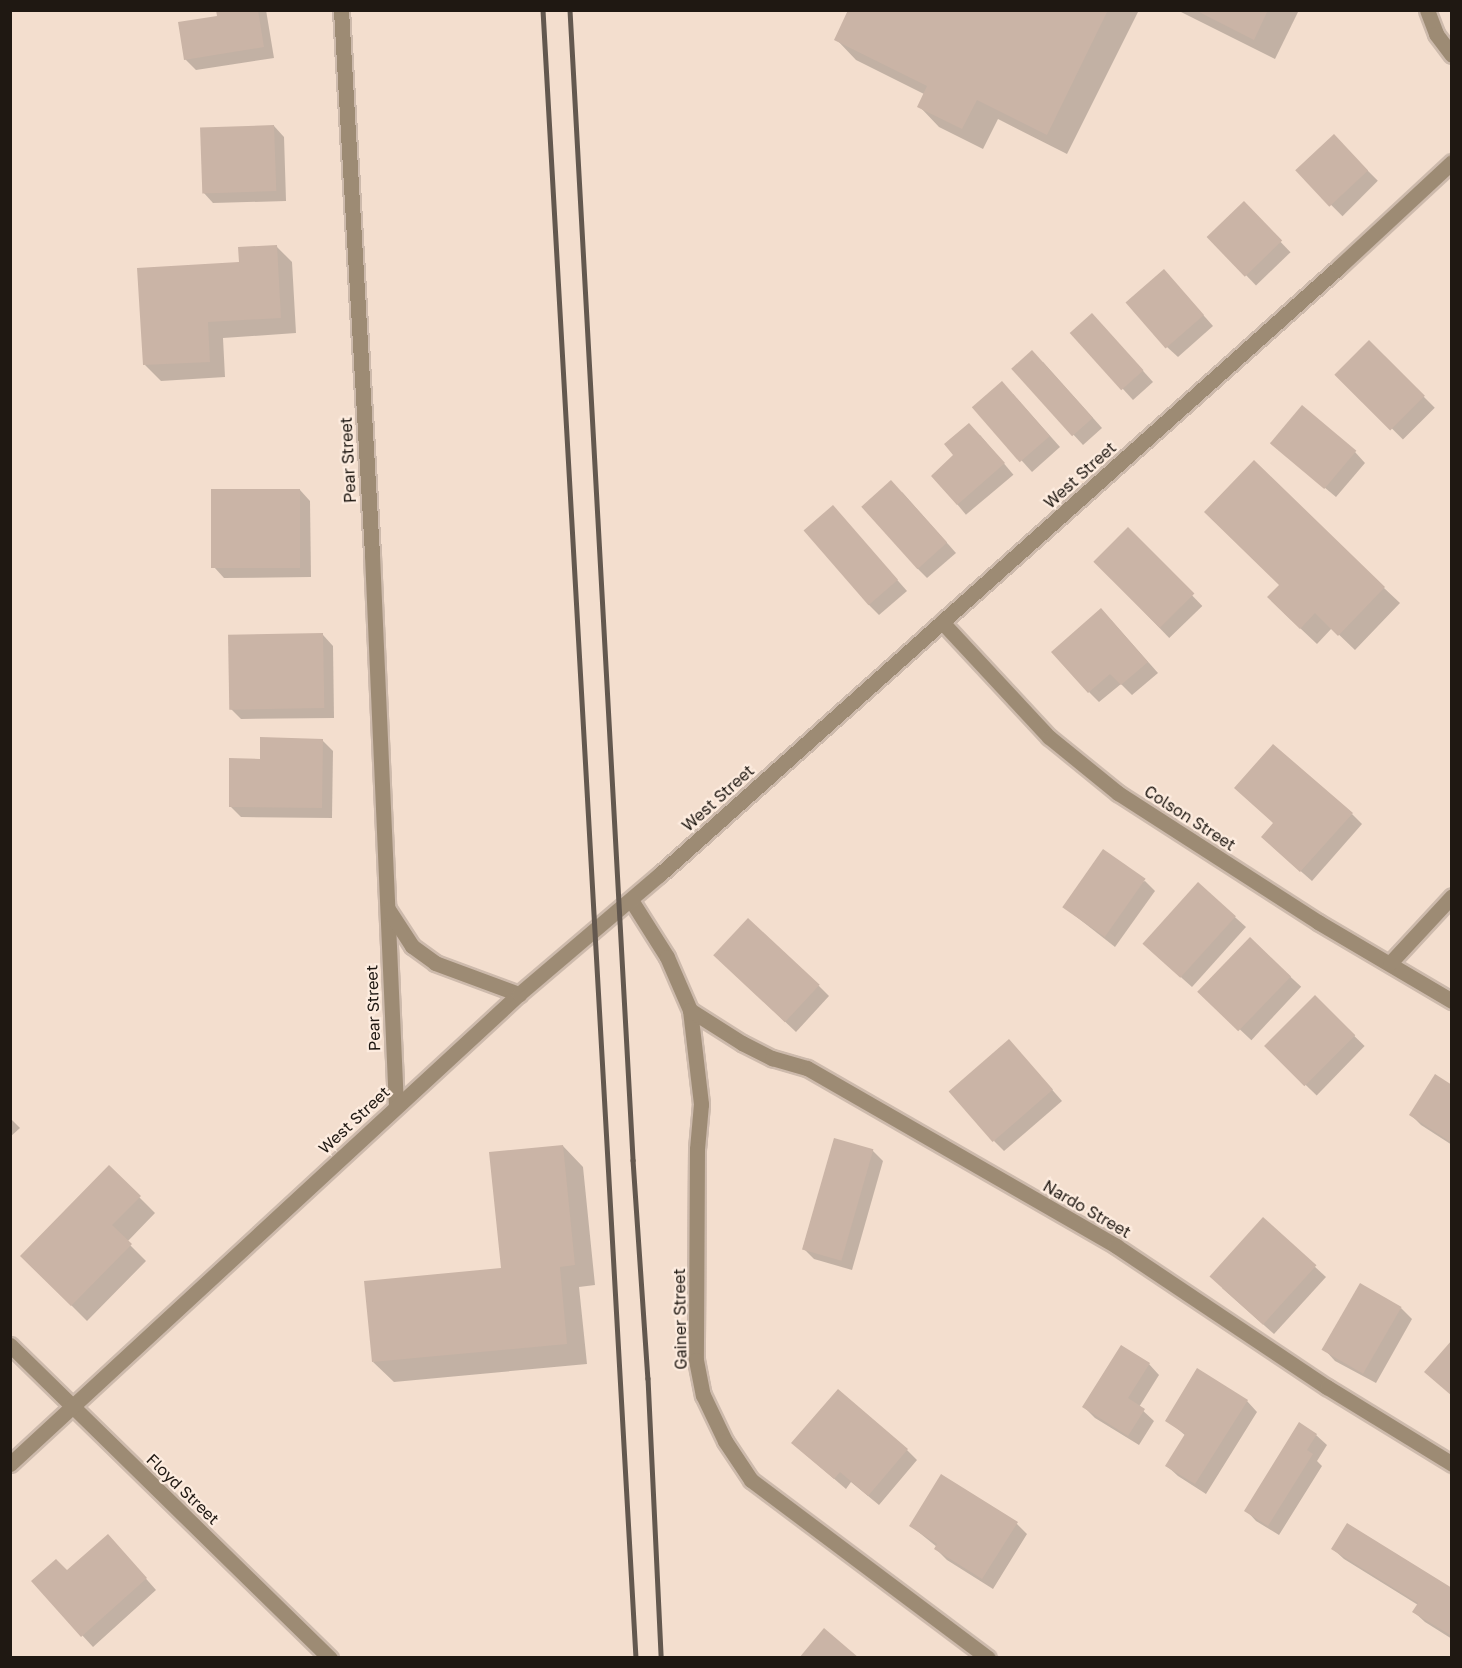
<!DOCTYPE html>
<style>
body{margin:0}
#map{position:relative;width:1462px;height:1668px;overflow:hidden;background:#f3dece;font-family:"Golos Text",sans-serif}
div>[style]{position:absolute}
.shadow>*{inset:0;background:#0003;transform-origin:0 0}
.building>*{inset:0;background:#cab4a6;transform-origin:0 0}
.roads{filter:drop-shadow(2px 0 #cdbaac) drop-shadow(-2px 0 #cdbaac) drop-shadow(0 2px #cdbaac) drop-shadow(0 -2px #cdbaac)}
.minor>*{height:15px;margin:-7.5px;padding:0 7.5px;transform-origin:7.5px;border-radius:7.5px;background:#9d8b74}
.tertiary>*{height:15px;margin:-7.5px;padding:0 7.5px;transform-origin:7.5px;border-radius:7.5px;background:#9d8b74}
.rail>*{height:4.5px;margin:-2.25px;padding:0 2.25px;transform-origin:2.25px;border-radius:2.25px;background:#63584f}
span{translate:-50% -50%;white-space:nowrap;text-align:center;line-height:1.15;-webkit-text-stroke:4.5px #fdecdf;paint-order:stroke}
.street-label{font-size:16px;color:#1f1812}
.frame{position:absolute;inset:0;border:12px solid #1f1812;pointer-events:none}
</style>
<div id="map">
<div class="shadow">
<i style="clip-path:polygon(218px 10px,266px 10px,274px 58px,196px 70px,185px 59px,219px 17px)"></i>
<i style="clip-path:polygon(850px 10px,1139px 10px,1067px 154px,998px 119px,983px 149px,939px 127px,919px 106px,924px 94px,856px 60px,836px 39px)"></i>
<i style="clip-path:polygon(1177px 10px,1299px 10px,1275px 59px)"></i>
<i style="clip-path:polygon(274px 126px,284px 137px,286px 201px,213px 203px,203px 192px)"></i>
<i style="left:1334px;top:137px;width:62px;height:50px;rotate:45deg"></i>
<i style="left:1244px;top:204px;width:67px;height:48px;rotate:46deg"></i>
<i style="clip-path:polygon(276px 246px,292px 262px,296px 333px,223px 338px,225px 377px,161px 381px,145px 365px,241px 263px)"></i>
<i style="clip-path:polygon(1174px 282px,1213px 326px,1178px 357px,1167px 347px)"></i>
<i style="clip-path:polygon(1102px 325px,1153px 382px,1133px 400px,1072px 333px)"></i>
<i style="left:1369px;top:342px;width:93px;height:45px;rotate:45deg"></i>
<i style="clip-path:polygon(1043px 362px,1102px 428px,1083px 445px,1013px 369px)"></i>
<i style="clip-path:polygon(1013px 394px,1060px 447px,1032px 472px,974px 408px)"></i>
<i style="left:980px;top:435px;width:52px;height:62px;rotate:50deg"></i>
<i style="clip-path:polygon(1355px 452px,1365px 463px,1336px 497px,1283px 453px)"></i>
<i style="clip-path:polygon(300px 490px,310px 501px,311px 577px,224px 578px,214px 567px)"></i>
<i style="clip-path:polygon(902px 492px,956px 553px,927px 578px,917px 568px)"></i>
<i style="clip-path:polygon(833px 507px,907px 591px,879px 615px,869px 605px)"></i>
<i style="left:1128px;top:529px;width:107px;height:46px;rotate:46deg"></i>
<i style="clip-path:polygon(1281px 585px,1384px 588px,1400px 603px,1355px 650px,1332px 628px,1317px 644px,1284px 613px)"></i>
<i style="clip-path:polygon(1111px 620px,1158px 673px,1132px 695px,1121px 684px,1099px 702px,1089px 692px)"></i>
<i style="clip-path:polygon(323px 635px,333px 646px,334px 718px,241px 719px,230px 708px)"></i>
<i style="clip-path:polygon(322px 740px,333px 751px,332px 818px,241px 817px,230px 806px)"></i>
<i style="clip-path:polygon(1352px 814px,1362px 824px,1312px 881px,1273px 847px)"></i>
<i style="clip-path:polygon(1145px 881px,1155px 891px,1115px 947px,1064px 907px)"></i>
<i style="clip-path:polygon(1198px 884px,1246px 927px,1192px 987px,1155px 954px)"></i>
<i style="left:1250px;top:939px;width:70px;height:73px;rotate:43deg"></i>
<i style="clip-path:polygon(726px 966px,819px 986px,829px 996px,796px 1032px)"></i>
<i style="left:1315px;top:998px;width:69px;height:69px;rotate:44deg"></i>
<i style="clip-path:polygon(1019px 1052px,1062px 1101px,1004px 1151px,994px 1141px)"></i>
<i style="clip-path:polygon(1452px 1086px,1452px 1145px,1421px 1125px,1411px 1115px)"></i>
<i style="clip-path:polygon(10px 1118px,20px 1128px,10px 1137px)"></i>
<i style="clip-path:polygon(835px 1140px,873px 1151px,883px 1161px,852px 1270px,814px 1259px,803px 1248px)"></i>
<i style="clip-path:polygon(563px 1146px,583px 1167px,595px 1285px,579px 1287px,587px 1364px,394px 1382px,373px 1362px,503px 1270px)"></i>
<i style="clip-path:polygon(109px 1167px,155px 1213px,127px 1242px,146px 1261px,87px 1321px,22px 1256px)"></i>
<i style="clip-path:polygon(1263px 1219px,1326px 1277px,1274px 1334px,1222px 1288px)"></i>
<i style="clip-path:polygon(1401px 1308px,1412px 1319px,1376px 1383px,1335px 1361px,1325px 1350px)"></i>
<i style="clip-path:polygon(1149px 1364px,1159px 1375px,1139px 1407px,1154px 1421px,1139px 1445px,1095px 1418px,1084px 1407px)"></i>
<i style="clip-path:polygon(1247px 1401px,1257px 1412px,1206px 1494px,1178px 1476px,1167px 1466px,1186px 1436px,1167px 1420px)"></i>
<i style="clip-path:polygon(1316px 1435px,1327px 1445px,1317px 1461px,1322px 1466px,1279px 1535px,1256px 1521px,1246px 1510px)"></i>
<i style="clip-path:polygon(907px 1450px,917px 1460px,879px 1505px,851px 1482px,846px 1489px,804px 1453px)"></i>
<i style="clip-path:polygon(1017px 1524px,1027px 1534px,993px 1589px,947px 1560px,936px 1549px,937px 1547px,911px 1526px)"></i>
<i style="clip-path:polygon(118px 1547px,156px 1590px,93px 1647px,33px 1582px,68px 1572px)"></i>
<i style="clip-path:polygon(1333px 1549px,1452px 1590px,1452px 1639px,1425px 1622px,1414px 1612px,1418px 1605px,1344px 1559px)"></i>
</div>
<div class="building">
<i style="clip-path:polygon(216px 10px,258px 10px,264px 47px,184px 60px,178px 22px,217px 16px)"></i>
<i style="clip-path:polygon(848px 10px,1108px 10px,1047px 135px,977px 100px,962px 129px,917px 107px,927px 86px,834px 40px)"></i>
<i style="clip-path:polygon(1195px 10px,1268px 10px,1254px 40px)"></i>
<i style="left:274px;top:125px;width:66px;height:74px;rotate:88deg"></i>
<i style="left:1334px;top:134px;width:50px;height:53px;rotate:47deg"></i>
<i style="left:1244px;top:201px;width:55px;height:52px;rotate:46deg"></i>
<i style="clip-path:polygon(277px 245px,281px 318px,208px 322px,210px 362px,143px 365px,137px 268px,239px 262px,238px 247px)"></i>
<i style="left:1164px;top:269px;width:61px;height:51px;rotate:49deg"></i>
<i style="left:1092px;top:313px;width:77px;height:30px;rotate:48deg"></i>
<i style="left:1369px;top:340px;width:79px;height:49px;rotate:45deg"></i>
<i style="left:1032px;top:350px;width:91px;height:28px;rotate:48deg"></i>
<i style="left:1002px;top:381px;width:73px;height:40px;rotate:49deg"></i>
<i style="left:1302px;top:405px;width:71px;height:50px;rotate:40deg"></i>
<i style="clip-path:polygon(969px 423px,1005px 463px,957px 505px,931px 476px,953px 455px,944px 444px)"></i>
<i style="clip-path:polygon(1254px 460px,1385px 587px,1338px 636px,1315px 613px,1300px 629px,1267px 597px,1279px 585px,1204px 512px)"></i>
<i style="left:891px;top:480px;width:84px;height:40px;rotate:48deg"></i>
<i style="left:211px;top:489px;width:89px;height:79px"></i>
<i style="left:833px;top:505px;width:99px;height:39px;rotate:49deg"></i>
<i style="left:1128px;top:527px;width:94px;height:49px;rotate:45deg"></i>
<i style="clip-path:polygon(1101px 608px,1148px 662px,1121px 685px,1110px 674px,1088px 693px,1051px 652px)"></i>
<i style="left:323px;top:633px;width:75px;height:95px;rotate:89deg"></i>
<i style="clip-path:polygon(260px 737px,323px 739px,322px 808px,229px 807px,229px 758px,260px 759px)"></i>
<i style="clip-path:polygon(1273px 744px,1353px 813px,1300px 872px,1261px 837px,1273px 823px,1234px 788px)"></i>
<i style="left:1103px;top:849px;width:52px;height:71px;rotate:35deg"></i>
<i style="left:1198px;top:882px;width:51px;height:83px;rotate:42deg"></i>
<i style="left:748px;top:918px;width:98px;height:51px;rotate:43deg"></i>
<i style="left:1250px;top:937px;width:57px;height:76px;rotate:44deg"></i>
<i style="left:1315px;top:995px;width:57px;height:72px;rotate:45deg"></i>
<i style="left:1009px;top:1039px;width:67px;height:80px;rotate:49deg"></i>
<i style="clip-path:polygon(1435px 1074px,1452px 1085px,1452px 1143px,1409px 1115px)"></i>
<i style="left:834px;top:1138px;width:41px;height:116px;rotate:16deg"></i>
<i style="clip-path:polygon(563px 1145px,575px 1265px,560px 1267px,567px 1344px,372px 1362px,364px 1281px,501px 1268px,489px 1152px)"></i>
<i style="clip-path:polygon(109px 1165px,141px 1196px,112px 1225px,132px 1244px,71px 1306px,20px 1256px)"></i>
<i style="left:1263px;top:1217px;width:72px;height:80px;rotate:42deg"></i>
<i style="left:1360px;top:1283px;width:48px;height:77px;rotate:30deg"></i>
<i style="clip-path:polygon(1452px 1340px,1452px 1396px,1424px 1372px)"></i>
<i style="clip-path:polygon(1121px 1345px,1150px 1363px,1128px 1398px,1145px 1409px,1128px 1436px,1082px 1407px)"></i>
<i style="clip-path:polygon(1197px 1368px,1248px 1400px,1195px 1484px,1165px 1466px,1185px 1434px,1165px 1421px)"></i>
<i style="clip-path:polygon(838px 1389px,908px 1449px,868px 1496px,840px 1472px,834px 1479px,791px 1443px)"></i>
<i style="clip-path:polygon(1299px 1422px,1317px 1434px,1307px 1450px,1313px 1454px,1268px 1526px,1244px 1511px)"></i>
<i style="clip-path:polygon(941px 1474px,1018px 1522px,982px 1579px,934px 1549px,937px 1544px,909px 1526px)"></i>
<i style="clip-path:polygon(1347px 1523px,1452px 1588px,1452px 1636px,1412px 1612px,1418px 1603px,1331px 1549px)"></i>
<i style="clip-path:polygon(108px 1534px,147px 1578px,81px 1637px,31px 1581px,56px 1559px,67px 1570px)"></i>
<i style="clip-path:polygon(824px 1628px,859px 1658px,799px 1658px)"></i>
</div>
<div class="roads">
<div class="minor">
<i style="left:341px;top:10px;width:546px;rotate:86.74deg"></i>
<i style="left:372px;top:555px;width:552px;rotate:87.51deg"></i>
<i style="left:1427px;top:10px;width:26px;rotate:69deg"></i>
<i style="left:1436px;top:34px;width:26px;rotate:53deg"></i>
<i style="left:942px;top:622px;width:157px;rotate:47.1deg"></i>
<i style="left:1049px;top:737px;width:89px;rotate:39.1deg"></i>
<i style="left:1118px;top:793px;width:238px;rotate:32.8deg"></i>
<i style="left:1318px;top:922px;width:156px;rotate:30.5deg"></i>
<i style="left:631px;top:900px;width:67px;rotate:57.7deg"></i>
<i style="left:667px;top:957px;width:58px;rotate:66.5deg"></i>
<i style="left:690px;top:1010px;width:95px;rotate:83.3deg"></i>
<i style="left:701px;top:1104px;width:45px;rotate:95.1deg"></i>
<i style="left:697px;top:1149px;width:211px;rotate:90.3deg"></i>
<i style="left:696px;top:1360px;width:36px;rotate:79deg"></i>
<i style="left:703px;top:1395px;width:51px;rotate:64.4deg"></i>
<i style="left:725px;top:1441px;width:47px;rotate:56.3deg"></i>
<i style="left:751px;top:1480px;width:296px;rotate:36.9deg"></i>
<i style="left:388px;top:909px;width:44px;rotate:57deg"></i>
<i style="left:412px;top:946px;width:29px;rotate:36deg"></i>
<i style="left:435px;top:963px;width:90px;rotate:20.3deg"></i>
<i style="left:1390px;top:963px;width:91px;rotate:-47.2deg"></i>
<i style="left:690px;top:1010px;width:62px;rotate:32.4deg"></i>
<i style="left:742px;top:1043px;width:34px;rotate:27deg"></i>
<i style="left:772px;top:1058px;width:36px;rotate:16deg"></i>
<i style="left:807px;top:1068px;width:357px;rotate:29.9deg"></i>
<i style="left:1116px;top:1246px;width:254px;rotate:33.8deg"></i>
<i style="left:1327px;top:1387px;width:147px;rotate:31.6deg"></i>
<i style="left:10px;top:1345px;width:448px;rotate:44.4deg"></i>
</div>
<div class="tertiary">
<i style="left:10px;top:1464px;width:693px;rotate:-42.72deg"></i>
<i style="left:519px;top:994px;width:184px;rotate:-40.4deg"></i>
<i style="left:659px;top:875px;width:912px;rotate:-41.8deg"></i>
<i style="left:1339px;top:267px;width:154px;rotate:-42.9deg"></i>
</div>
</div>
<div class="rail">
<i style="left:543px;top:10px;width:1651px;rotate:86.77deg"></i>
<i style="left:570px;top:10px;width:1152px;rotate:86.86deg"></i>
<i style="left:633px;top:1160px;width:219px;rotate:86.1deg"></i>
<i style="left:648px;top:1378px;width:280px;rotate:87.3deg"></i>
</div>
<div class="street-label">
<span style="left:348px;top:460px;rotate:-93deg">Pear Street</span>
<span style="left:1080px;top:475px;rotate:-42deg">West Street</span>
<span style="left:718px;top:798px;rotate:-42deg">West Street</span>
<span style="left:1190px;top:818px;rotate:33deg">Colson Street</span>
<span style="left:373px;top:1008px;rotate:-92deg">Pear Street</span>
<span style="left:354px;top:1120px;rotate:-43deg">West Street</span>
<span style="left:1087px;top:1209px;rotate:30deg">Nardo Street</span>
<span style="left:680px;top:1319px;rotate:-91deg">Gainer Street</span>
<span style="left:183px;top:1489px;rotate:44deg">Floyd Street</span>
</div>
<div class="frame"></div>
</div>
